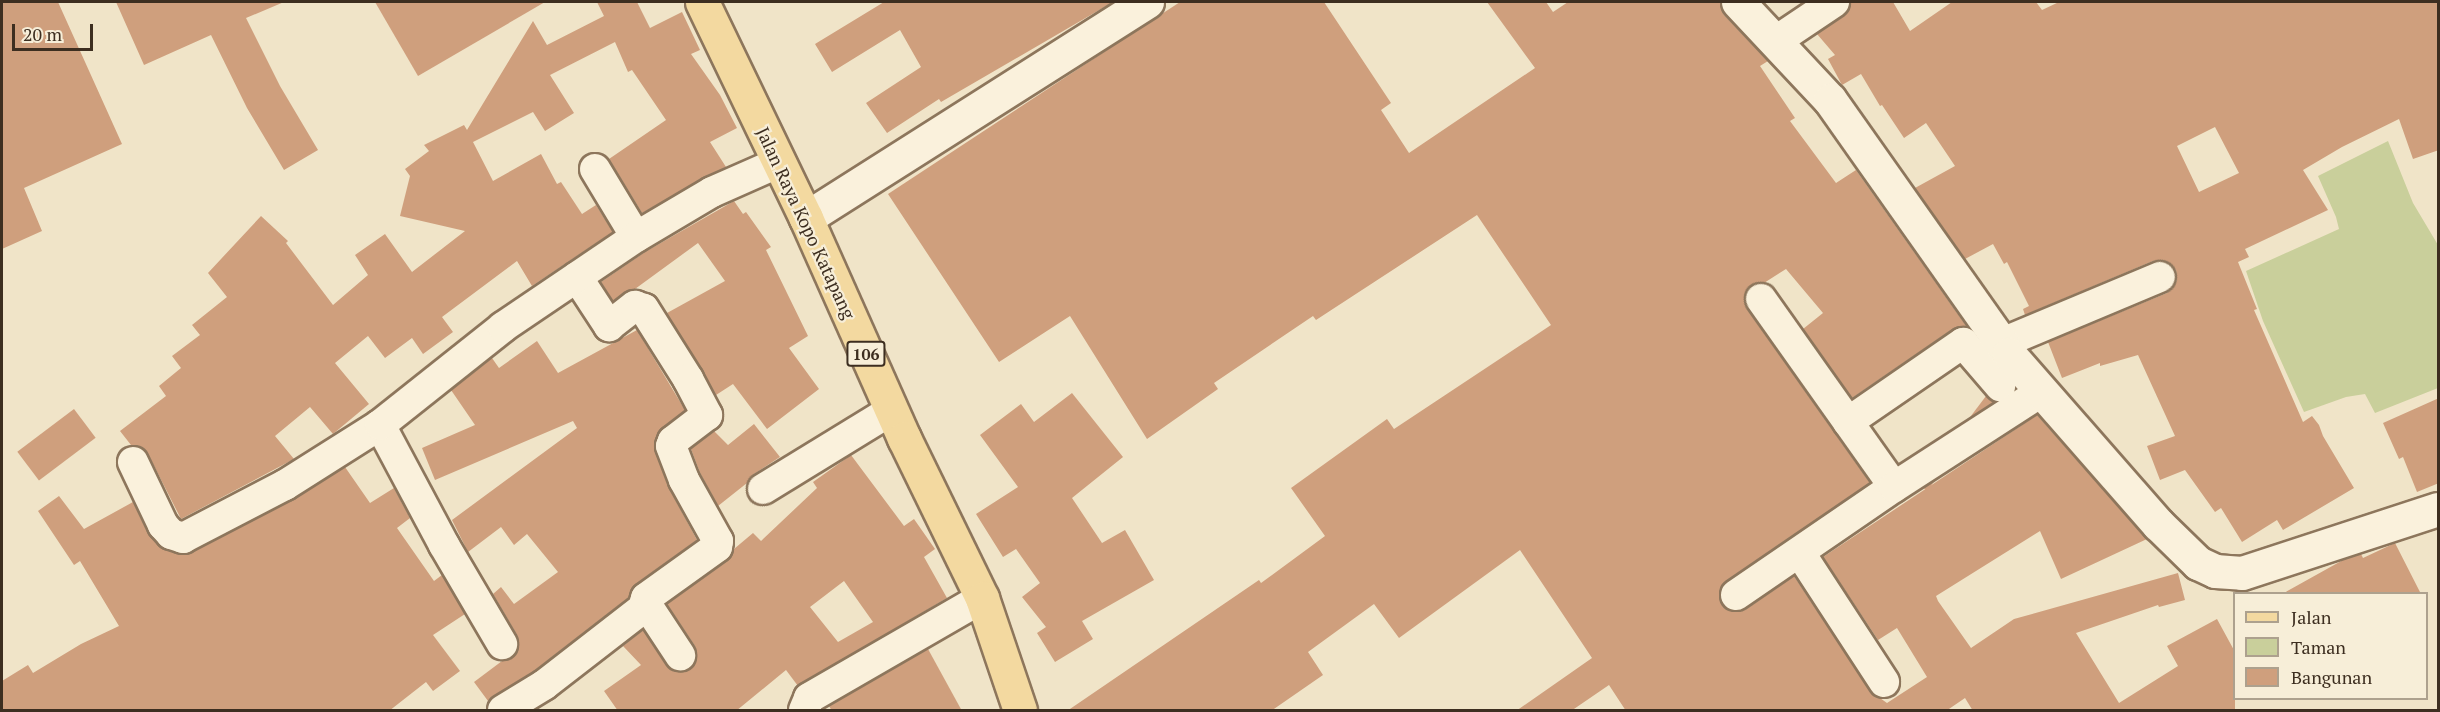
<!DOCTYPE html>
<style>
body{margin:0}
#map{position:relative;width:2440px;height:712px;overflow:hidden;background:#f0e4c8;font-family:"PT Serif",serif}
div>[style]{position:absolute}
.green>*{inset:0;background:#c9cf9b}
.building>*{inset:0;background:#cf9f7d;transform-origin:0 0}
.roads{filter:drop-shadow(2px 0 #8d765c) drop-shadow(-2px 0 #8d765c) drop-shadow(0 2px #8d765c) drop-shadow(0 -2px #8d765c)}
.minor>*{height:30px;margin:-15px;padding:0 15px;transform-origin:15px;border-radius:15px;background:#faf1dc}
.tertiary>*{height:33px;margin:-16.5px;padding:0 16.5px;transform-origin:16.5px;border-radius:16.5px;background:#faf1dc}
.primary>*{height:33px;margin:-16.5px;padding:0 16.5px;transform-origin:16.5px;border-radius:16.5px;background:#f3d9a0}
span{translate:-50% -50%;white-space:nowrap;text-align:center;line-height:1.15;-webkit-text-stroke:4.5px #f7eed8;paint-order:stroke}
.shield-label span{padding:2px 4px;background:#f7eed8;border:2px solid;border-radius:4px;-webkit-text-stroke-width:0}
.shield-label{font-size:16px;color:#3d2e20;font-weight:700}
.street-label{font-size:18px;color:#3d2e20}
.frame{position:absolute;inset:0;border:3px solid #3d2e20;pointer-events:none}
.legend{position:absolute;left:2233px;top:592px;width:195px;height:108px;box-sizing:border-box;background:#f7eed8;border:2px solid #ada18e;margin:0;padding:8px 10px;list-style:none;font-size:18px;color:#3d2e20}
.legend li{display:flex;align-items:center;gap:12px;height:30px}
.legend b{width:30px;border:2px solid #ada18e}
.scale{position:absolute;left:12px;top:24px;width:81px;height:27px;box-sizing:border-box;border:3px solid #3d2e20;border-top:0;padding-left:8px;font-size:18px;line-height:21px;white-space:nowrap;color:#3d2e20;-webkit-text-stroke:4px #f7eed8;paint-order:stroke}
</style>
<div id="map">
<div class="green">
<i style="clip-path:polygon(2388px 141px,2413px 203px,2438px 245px,2438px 388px,2375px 413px,2365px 394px,2346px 397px,2304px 412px,2263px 321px,2246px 271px,2339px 229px,2336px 217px,2318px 176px)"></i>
</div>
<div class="building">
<i style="clip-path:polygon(2px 2px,58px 2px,122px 144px,24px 188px,42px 231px,2px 249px)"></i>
<i style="clip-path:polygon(116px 2px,284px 2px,246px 18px,280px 86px,318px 150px,284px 170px,247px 108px,211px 35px,144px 65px)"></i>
<i style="clip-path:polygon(375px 2px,545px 2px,418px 76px)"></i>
<i style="clip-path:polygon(597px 2px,637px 2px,650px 28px,682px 12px,700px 50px,691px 54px,720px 95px,737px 128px,710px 142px,726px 167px,642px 213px,609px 159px,666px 120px,632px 70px,628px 72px,615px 42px,550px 75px,574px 113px,545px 131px,533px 112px,473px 142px,493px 181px,541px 154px,557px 184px,561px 182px,582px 214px,596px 205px,613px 232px,532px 286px,517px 261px,442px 317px,453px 332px,423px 354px,412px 338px,385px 358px,368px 336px,335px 363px,369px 404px,333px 434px,310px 407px,275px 436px,294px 459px,181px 519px,148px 454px,142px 448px,131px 445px,120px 431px,166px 396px,159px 386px,181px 368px,172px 356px,200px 335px,192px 325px,227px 297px,208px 273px,261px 216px,288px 241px,286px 243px,333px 305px,368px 275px,355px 255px,385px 234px,412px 272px,465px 231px,400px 216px,410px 176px,405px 169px,429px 151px,424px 145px,464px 125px,467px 130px,533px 21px,547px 45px,604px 16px)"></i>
<i style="clip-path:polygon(884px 2px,1113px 2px,941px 102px,939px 99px,887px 133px,866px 103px,921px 67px,900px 30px,832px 72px,815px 44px)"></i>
<i style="clip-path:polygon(1180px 2px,1324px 2px,1391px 103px,1381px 110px,1409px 153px,1535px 68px,1487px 2px,1546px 2px,1553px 12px,1568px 2px,1720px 2px,1724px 15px,1768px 61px,1760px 66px,1795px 118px,1790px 121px,1836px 183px,1856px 170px,1967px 327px,1953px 329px,1852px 398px,1803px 329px,1823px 313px,1786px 269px,1764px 283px,1751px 285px,1744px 300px,1747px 309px,1870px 483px,1726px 581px,1721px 587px,1719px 596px,1722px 605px,1729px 611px,1745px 610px,1794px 576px,1870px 691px,1887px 703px,1927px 677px,1897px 628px,1878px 640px,1823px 557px,2037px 415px,2147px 539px,2061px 579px,2040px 531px,1936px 596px,1938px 601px,1971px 648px,2014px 619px,2178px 573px,2185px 600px,2159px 607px,2158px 605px,2076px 633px,2119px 703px,2178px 666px,2167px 646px,2217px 619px,2235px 652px,2235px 711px,1973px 711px,1965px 698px,1946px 711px,1626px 711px,1609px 685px,1571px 711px,1516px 711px,1592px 658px,1520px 550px,1399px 638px,1374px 604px,1308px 652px,1323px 675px,1271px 711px,1067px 711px,1259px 580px,1261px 583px,1325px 536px,1291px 488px,1387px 419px,1394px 429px,1551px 325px,1477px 215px,1316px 320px,1313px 316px,1214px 383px,1218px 389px,1147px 439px,1070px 316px,999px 362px,888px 194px)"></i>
<i style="clip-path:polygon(evenodd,1851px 2px,1893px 2px,1910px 31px,1952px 2px,2036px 2px,2042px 10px,2059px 2px,2439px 2px,2439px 150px,2413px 159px,2399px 119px,2342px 147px,2303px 170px,2328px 210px,2245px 249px,2249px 257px,2238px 262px,2257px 309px,2254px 310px,2303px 422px,2312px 416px,2319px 425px,2323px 436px,2354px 488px,2283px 530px,2277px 520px,2242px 542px,2221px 508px,2215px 512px,2185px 470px,2160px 480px,2147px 446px,2175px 436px,2138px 355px,2100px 366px,2100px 363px,2062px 378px,2048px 342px,2167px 293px,2173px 288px,2177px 280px,2176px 270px,2163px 260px,2153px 261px,2025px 315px,2023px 309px,2029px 306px,2007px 262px,2004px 264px,1993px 244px,1965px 259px,1915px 188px,1955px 166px,1926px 123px,1904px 138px,1882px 105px,1880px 106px,1861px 74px,1842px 85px,1828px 59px,1835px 55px,1817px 34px,1844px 16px,1851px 2px,2215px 127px,2239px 173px,2199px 192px,2177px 146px,2215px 127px)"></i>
<i style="clip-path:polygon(734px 201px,743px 214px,746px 212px,771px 247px,766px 250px,808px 336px,789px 348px,819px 389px,767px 429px,733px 384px,716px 395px,667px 313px,725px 281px,698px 243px,635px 289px,613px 301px,601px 282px,645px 252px)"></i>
<i style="clip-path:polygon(637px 330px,685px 410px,657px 434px,655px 451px,669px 488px,697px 540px,636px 584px,628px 598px,534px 671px,488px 701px,474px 682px,502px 661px,511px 659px,519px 644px,517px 635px,493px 594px,501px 587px,514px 604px,558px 572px,527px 534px,514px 545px,501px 527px,468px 552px,452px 520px,577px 428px,573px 421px,435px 480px,422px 448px,475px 425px,451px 390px,492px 358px,499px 368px,537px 341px,558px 373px)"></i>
<i style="clip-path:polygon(1072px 393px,1123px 457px,1072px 498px,1102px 543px,1125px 530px,1154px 580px,1082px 621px,1093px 639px,1055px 662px,1037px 633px,1046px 627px,1022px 597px,1040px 583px,1016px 549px,1003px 557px,976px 514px,1018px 487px,980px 435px,1021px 404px,1034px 422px)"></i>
<i style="left:1986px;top:396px;width:10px;height:111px;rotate:37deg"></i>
<i style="clip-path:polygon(2439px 398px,2439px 483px,2417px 492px,2403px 457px,2399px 459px,2383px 423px)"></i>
<i style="left:74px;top:409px;width:36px;height:71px;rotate:53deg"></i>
<i style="clip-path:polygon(754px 424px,780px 457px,754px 474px,747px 483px,718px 506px,700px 473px,691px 449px,714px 431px,728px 445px)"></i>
<i style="clip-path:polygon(evenodd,851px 455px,904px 526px,914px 519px,935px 549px,924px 557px,947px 598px,798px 686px,786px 670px,736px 711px,618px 711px,604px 691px,641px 665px,623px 646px,643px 630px,672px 670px,680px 672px,690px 669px,696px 662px,695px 646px,667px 604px,727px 561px,734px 549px,753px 533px,761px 541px,817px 488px,813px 482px,851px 455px,844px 581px,873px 622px,838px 642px,810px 607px,844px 581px)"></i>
<i style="clip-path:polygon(345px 467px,370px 503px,394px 488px,410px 518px,397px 528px,434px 581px,442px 575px,465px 614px,433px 635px,460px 671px,433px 691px,426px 682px,389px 711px,2px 711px,2px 681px,28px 665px,33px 673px,81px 644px,119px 626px,80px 561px,74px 565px,38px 511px,59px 496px,84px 529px,133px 502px,148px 533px,158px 545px,185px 555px,293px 500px)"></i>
<i style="clip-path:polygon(2395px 543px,2421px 594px,2282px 594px,2343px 560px,2361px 554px,2363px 558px)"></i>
<i style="clip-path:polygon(928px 649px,962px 711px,832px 711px,829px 706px)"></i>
</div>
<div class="roads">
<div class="minor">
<i style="left:1776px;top:41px;width:70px;rotate:-33.9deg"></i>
<i style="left:595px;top:169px;width:79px;rotate:58.9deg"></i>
<i style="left:577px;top:277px;width:59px;rotate:56.9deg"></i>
<i style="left:609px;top:326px;width:33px;rotate:-38deg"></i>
<i style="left:635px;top:306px;width:9px;rotate:18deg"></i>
<i style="left:644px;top:309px;width:83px;rotate:57.8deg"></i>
<i style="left:688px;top:379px;width:41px;rotate:62.2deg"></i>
<i style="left:707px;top:415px;width:43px;rotate:142.6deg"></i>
<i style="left:673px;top:441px;width:5px;rotate:112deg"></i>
<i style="left:671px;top:446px;width:36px;rotate:69deg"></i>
<i style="left:684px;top:480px;width:70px;rotate:60.9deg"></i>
<i style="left:718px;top:541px;width:6px;rotate:99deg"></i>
<i style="left:717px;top:547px;width:87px;rotate:144.3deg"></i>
<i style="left:646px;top:598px;width:4px;rotate:104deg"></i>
<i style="left:645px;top:602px;width:64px;rotate:56.6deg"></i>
<i style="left:1761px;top:299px;width:230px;rotate:54.7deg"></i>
<i style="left:2002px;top:343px;width:171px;rotate:-22.7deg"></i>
<i style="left:1848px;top:422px;width:140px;rotate:-34.5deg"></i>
<i style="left:1963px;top:343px;width:57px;rotate:49.3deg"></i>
<i style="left:380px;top:425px;width:136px;rotate:61.9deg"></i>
<i style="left:444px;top:545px;width:115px;rotate:59.6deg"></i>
<i style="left:133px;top:462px;width:70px;rotate:64.5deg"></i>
<i style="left:163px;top:525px;width:12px;rotate:48deg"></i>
<i style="left:171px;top:534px;width:13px;rotate:18deg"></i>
<i style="left:183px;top:538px;width:115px;rotate:-27.5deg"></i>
<i style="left:285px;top:485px;width:112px;rotate:-32.3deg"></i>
<i style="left:380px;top:425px;width:157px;rotate:-38.5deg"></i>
<i style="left:503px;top:327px;width:161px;rotate:-34.1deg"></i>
<i style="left:636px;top:237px;width:88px;rotate:-30.6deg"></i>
<i style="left:712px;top:192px;width:74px;rotate:-23.8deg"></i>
<i style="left:763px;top:489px;width:151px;rotate:-31.5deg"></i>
<i style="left:1800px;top:553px;width:154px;rotate:56.9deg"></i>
<i style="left:1736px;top:595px;width:191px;rotate:-34.4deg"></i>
<i style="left:1894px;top:487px;width:175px;rotate:-32.9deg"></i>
<i style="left:503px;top:710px;width:48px;rotate:-31.4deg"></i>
<i style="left:544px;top:685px;width:130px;rotate:-37.8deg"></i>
<i style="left:804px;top:710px;width:13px;rotate:-67deg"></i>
<i style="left:809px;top:698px;width:200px;rotate:-30deg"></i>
</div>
<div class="tertiary">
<i style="left:1738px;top:2px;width:134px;rotate:46.8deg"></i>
<i style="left:1830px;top:100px;width:311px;rotate:54.8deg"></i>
<i style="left:2009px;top:354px;width:226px;rotate:48.8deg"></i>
<i style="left:2158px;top:524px;width:56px;rotate:44.3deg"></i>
<i style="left:2198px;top:563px;width:19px;rotate:25deg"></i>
<i style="left:2215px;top:571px;width:27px;rotate:4deg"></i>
<i style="left:2242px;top:573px;width:206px;rotate:-18.1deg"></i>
<i style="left:806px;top:218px;width:404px;rotate:-32.4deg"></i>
</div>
<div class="primary">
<i style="left:702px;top:2px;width:240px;rotate:64.3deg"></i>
<i style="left:806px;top:218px;width:241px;rotate:66deg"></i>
<i style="left:904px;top:438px;width:178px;rotate:64deg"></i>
<i style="left:982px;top:598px;width:118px;rotate:71.3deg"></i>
</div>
</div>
<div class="shield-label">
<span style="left:866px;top:354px">106</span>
</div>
<div class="street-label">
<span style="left:806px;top:223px;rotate:65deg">Jalan Raya Kopo Katapang</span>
</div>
<div class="frame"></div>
<ul class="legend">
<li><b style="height:8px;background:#f3d9a0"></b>Jalan</li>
<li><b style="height:16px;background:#c9cf9b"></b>Taman</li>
<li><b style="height:16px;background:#cf9f7d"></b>Bangunan</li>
</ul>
<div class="scale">20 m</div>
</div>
